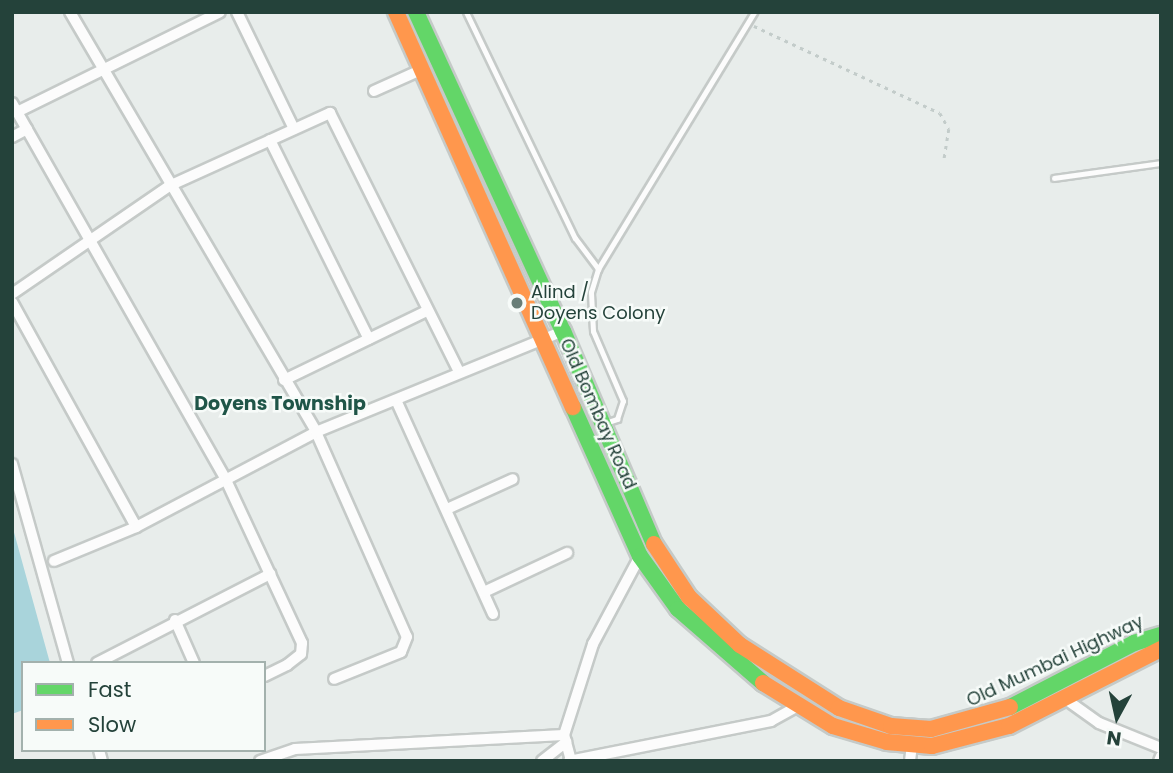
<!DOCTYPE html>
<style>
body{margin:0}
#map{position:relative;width:1173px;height:773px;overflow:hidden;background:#e8edeb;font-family:Poppins,sans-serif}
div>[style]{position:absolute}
.water>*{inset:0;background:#a9d4db}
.path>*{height:2.5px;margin-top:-1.25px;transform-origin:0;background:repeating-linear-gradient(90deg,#c3ccca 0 3.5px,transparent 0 8.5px)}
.roads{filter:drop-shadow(2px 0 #c5cac8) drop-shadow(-2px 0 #c5cac8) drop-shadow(0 2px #c5cac8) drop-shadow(0 -2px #c5cac8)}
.lane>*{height:5px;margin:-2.5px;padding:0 2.5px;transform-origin:2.5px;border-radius:2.5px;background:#fcfcfc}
.street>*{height:10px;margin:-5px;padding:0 5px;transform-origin:5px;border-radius:5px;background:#fcfcfc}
.fast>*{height:16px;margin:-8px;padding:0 8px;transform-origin:8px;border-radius:8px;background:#63d668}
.slow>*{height:16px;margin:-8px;padding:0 8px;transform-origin:8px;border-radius:8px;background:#ff974d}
.dots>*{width:19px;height:19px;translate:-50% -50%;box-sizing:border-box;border:4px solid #f7fbf9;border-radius:50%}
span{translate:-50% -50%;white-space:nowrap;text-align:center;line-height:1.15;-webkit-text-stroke:5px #f7fbf9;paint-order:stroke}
.poi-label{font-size:18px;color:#24423a}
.left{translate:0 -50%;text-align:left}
.street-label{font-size:18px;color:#24423a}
.neighbourhood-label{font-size:19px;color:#1f5548;font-weight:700}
.frame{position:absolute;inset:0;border:14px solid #24423a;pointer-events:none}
.legend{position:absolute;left:21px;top:661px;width:245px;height:91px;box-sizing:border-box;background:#f7fbf9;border:2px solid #a3b1ad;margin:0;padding:9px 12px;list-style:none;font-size:21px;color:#24423a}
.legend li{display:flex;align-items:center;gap:14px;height:35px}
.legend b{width:35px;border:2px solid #a3b1ad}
.north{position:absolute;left:1082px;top:682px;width:70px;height:70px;-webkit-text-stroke:5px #f7fbf9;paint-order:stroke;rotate:188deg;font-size:19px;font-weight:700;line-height:28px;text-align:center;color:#24423a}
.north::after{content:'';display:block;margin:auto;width:24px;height:32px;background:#24423a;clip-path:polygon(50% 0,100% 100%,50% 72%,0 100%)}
</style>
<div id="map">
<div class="water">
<i style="clip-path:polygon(12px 525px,50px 663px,23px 663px,23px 710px,12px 714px)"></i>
</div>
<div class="path">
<i style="left:754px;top:26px;width:205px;rotate:25.1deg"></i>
<i style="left:940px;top:113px;width:18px;rotate:61deg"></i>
<i style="left:949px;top:129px;width:31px;rotate:99deg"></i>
</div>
<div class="roads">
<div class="lane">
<i style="left:466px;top:12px;width:251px;rotate:64.3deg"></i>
<i style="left:575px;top:238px;width:39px;rotate:53deg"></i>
<i style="left:1054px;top:178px;width:108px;rotate:-8deg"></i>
<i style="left:605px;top:423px;width:13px;rotate:-18deg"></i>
<i style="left:617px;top:419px;width:19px;rotate:-72deg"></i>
<i style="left:623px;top:401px;width:76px;rotate:-113.2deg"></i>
<i style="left:593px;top:331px;width:39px;rotate:-93deg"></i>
<i style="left:591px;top:292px;width:24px;rotate:-73deg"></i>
<i style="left:598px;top:269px;width:301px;rotate:-58.7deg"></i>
</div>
<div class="street">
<i style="left:70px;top:12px;width:487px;rotate:59.6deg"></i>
<i style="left:316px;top:432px;width:224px;rotate:66.1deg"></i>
<i style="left:407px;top:637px;width:16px;rotate:112deg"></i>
<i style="left:401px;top:652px;width:72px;rotate:158.1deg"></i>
<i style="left:237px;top:12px;width:130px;rotate:64deg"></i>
<i style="left:374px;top:91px;width:54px;rotate:-24.2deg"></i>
<i style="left:12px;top:103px;width:434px;rotate:60.4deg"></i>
<i style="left:226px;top:480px;width:180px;rotate:65deg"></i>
<i style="left:302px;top:643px;width:11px;rotate:95deg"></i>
<i style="left:301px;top:654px;width:18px;rotate:142deg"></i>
<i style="left:287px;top:665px;width:25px;rotate:154deg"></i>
<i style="left:17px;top:112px;width:226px;rotate:-26.2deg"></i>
<i style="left:12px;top:137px;width:17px;rotate:-28deg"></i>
<i style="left:270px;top:140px;width:222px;rotate:63.6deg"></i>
<i style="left:12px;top:294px;width:191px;rotate:-34.5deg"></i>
<i style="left:169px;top:186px;width:177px;rotate:-24.4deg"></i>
<i style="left:330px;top:113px;width:289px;rotate:63.5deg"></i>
<i style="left:12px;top:302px;width:257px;rotate:61.1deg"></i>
<i style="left:284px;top:380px;width:159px;rotate:-25.8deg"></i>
<i style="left:396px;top:400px;width:235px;rotate:65.6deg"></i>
<i style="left:12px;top:464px;width:207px;rotate:74.3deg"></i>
<i style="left:447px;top:509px;width:72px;rotate:-24.4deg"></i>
<i style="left:54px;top:561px;width:89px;rotate:-22.5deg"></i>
<i style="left:136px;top:527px;width:204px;rotate:-27.8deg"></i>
<i style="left:316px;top:432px;width:267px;rotate:-22.2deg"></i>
<i style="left:484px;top:592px;width:92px;rotate:-25.2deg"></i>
<i style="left:175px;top:620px;width:47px;rotate:66.2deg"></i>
<i style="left:97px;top:663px;width:195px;rotate:-27.2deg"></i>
<i style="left:1064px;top:698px;width:43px;rotate:35.5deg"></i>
<i style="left:1099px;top:723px;width:67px;rotate:22deg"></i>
<i style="left:99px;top:750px;width:11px;rotate:75deg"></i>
<i style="left:570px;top:757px;width:23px;rotate:-105deg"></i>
<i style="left:564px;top:735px;width:96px;rotate:-72.3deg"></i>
<i style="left:593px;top:644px;width:100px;rotate:-61.9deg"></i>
<i style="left:260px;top:761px;width:37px;rotate:-19deg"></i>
<i style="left:295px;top:749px;width:269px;rotate:-3deg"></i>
<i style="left:542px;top:761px;width:31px;rotate:-38deg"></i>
<i style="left:569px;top:761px;width:206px;rotate:-11.2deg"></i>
<i style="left:771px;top:721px;width:29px;rotate:-29deg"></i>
<i style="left:910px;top:761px;width:16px;rotate:-83deg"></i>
<i style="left:1159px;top:761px;width:5px;rotate:-68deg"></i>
</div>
<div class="fast">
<i style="left:416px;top:12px;width:351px;rotate:65.3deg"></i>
<i style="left:563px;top:331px;width:232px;rotate:66.9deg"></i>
<i style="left:573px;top:407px;width:163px;rotate:65.8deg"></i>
<i style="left:640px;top:556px;width:65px;rotate:54.4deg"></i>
<i style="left:678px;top:609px;width:113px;rotate:41deg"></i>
<i style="left:1010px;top:707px;width:140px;rotate:-27.3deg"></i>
<i style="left:1134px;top:643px;width:28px;rotate:-17deg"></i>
</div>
<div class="slow">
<i style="left:396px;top:12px;width:433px;rotate:65.9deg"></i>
<i style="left:654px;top:544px;width:64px;rotate:56.6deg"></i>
<i style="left:689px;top:597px;width:70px;rotate:43.3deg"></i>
<i style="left:740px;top:645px;width:117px;rotate:32.5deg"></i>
<i style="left:839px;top:708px;width:55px;rotate:19.1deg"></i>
<i style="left:891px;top:726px;width:40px;rotate:4.3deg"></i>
<i style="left:931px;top:729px;width:82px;rotate:-15.6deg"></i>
<i style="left:763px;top:683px;width:82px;rotate:31.6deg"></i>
<i style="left:833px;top:726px;width:56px;rotate:16.5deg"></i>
<i style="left:887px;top:742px;width:45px;rotate:5.1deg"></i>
<i style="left:932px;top:746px;width:80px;rotate:-14.6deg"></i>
<i style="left:1009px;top:726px;width:170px;rotate:-26.9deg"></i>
</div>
</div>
<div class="dots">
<i style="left:517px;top:303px;background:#697e78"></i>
</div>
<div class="poi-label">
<span class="left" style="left:531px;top:303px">Alind /<br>Doyens Colony</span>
</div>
<div class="street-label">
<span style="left:598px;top:414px;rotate:66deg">Old Bombay Road</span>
<span style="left:1055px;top:661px;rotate:-25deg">Old Mumbai Highway</span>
</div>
<div class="neighbourhood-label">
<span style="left:280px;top:404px">Doyens Township</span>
</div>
<div class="frame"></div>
<ul class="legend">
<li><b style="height:9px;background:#63d668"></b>Fast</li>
<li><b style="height:9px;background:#ff974d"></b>Slow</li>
</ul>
<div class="north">N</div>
</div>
